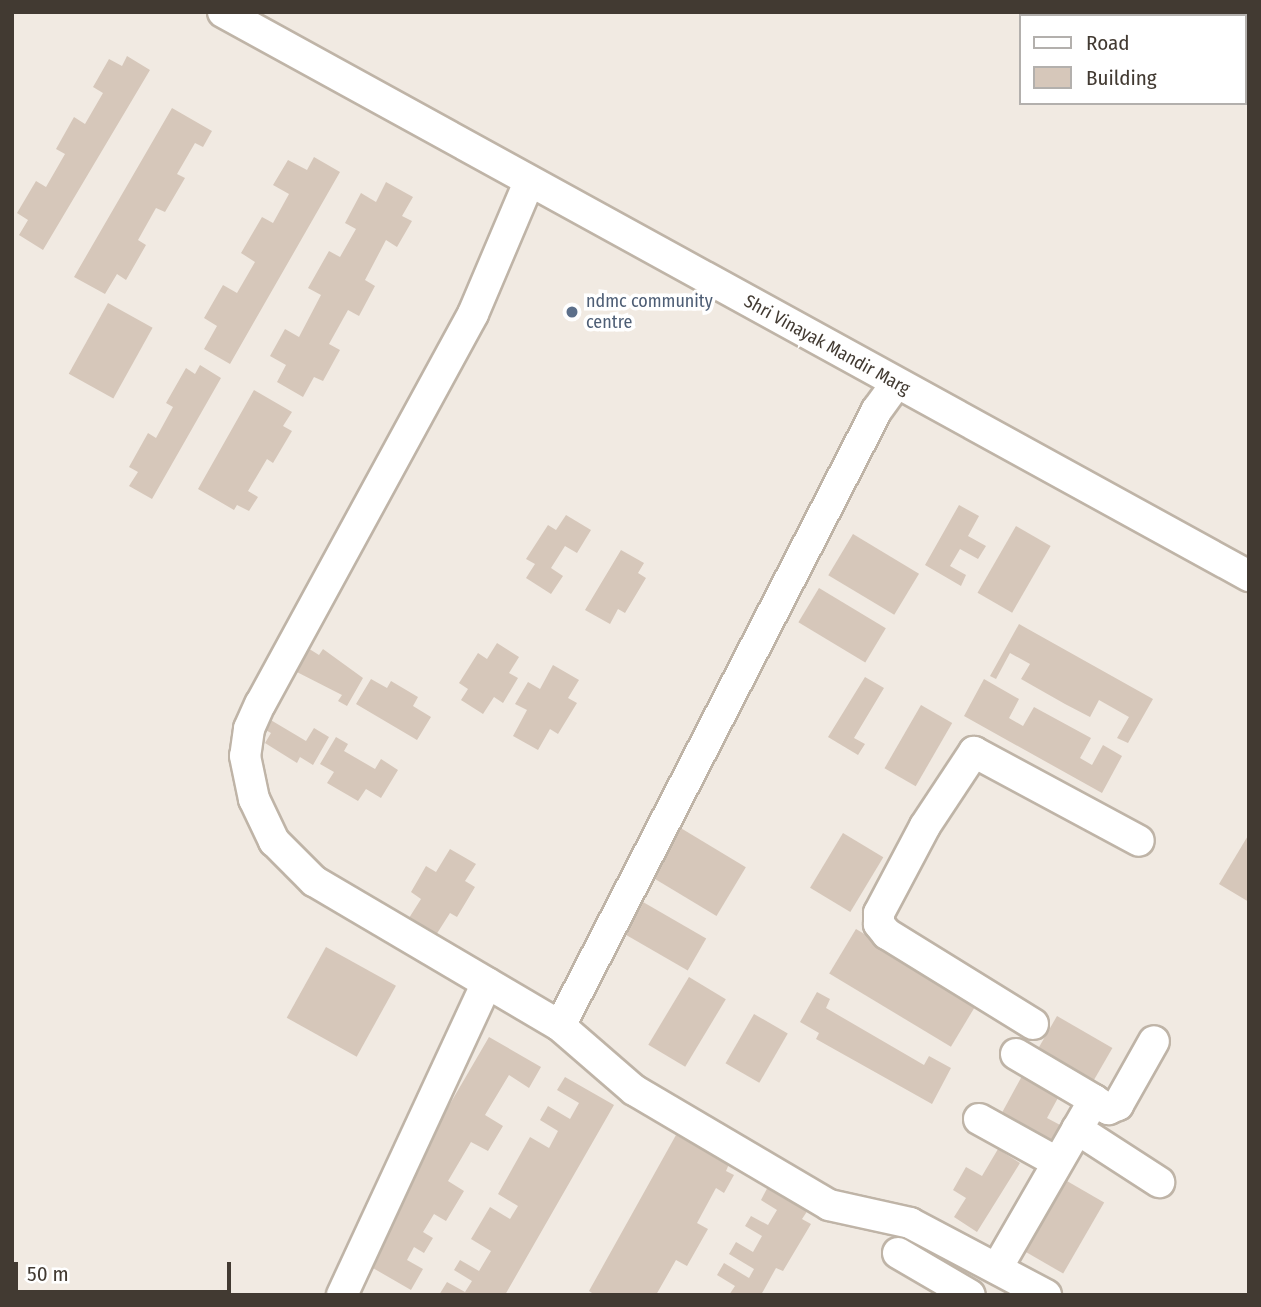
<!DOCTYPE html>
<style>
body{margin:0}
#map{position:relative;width:1261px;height:1307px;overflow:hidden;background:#f1eae2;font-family:"Fira Sans Condensed",sans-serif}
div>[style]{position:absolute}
.building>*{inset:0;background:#d6c7ba;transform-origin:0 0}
.roads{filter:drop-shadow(2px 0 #bfb4a7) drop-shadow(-2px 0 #bfb4a7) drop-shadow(0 2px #bfb4a7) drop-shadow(0 -2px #bfb4a7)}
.minor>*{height:30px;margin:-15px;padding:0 15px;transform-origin:15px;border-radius:15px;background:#fff}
.dots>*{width:19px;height:19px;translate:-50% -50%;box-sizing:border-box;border:4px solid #fff;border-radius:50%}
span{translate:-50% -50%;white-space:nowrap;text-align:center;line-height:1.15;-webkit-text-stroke:7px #fff;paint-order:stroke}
.service-label{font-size:18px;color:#4e5e75}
.left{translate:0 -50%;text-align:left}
.street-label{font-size:18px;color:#423a32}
.frame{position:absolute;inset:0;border:14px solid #423a32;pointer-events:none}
.legend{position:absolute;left:1019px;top:14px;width:228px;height:91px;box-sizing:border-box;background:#fff;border:2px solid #b3b0ad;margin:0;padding:9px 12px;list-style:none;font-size:21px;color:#423a32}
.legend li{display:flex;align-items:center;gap:14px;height:35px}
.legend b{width:35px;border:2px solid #b3b0ad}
.scale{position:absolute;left:14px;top:1262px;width:217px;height:32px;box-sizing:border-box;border:4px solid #423a32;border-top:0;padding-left:9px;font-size:21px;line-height:24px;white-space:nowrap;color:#423a32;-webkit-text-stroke:5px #fff;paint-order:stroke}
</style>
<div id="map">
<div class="building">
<i style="clip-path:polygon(127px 56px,150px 70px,43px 250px,19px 235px,28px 220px,17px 213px,36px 181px,46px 187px,65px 154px,56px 149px,74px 117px,85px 124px,103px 93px,93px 87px,109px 59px,122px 66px)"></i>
<i style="clip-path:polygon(172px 108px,212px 131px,203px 147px,195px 143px,177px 174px,185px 178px,165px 212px,156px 208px,138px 240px,146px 245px,126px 280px,117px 274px,105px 294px,74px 277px)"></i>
<i style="clip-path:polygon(314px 157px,340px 172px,230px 364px,204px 349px,217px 326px,204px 318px,223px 285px,237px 293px,255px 262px,241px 253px,262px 217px,273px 223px,289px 194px,273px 185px,288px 160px,307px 170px)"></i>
<i style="clip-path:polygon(386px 182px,413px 197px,402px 216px,412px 221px,397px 247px,386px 240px,365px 280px,375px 286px,359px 316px,348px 310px,329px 344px,340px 350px,323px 381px,314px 377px,303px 397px,277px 382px,286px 365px,270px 356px,285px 329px,299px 337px,321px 295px,308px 288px,329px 251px,340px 257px,356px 229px,345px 223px,361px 193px,376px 202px)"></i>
<i style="left:108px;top:303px;width:51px;height:81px;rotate:29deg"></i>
<i style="clip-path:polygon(200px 365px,221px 378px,152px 499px,129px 486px,138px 472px,129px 467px,148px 433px,156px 438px,173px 407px,166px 403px,186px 368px,195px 374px)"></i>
<i style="clip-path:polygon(254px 390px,292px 412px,283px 426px,292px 431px,273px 463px,267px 459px,248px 491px,258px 497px,249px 511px,237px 505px,234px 510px,198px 489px)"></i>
<i style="clip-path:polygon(959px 505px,979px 516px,968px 536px,986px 546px,978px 559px,960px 549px,950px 566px,966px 575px,961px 586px,925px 565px)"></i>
<i style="clip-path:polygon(566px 515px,591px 530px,577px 553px,565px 546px,551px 568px,563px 576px,551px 594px,526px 578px,535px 564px,526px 559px,548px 525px,556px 530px)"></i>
<i style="left:1016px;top:526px;width:40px;height:77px;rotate:30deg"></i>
<i style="left:853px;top:534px;width:77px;height:48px;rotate:31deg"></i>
<i style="clip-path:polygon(621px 550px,644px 563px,638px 573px,646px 578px,625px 613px,618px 609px,610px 624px,585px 610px)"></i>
<i style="left:819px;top:588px;width:78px;height:40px;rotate:31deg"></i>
<i style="clip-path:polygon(1019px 624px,1153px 699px,1128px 743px,1117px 738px,1129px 717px,1099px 700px,1090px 717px,1065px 704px,1021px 679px,1030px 664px,1010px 653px,996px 679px,990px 676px)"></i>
<i style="clip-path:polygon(497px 643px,519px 657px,509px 673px,518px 678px,503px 703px,494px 697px,483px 714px,461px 700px,468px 689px,459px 683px,478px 653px,487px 659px)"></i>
<i style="clip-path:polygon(303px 645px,319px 655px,323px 649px,363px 678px,347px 706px,338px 701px,342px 695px,289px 668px)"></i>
<i style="clip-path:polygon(553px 665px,579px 680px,568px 698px,577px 703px,558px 734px,550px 729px,538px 750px,513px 736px,527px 710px,515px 704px,528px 682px,540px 689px)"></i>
<i style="clip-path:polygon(865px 677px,884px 688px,854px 738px,865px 744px,858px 755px,828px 737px)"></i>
<i style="clip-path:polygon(371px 679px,387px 688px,391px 681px,418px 697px,413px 706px,431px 717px,417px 740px,356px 704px)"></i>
<i style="clip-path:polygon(984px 679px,1019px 699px,1009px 718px,1023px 726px,1034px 707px,1091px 738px,1080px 758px,1092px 765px,1103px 745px,1122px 756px,1102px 793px,964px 716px)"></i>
<i style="clip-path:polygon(268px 701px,277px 706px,269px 719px,306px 741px,314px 728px,329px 737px,313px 765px,300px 757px,297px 763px,265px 743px,271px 733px,255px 724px)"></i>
<i style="left:921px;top:705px;width:36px;height:73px;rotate:30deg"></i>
<i style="clip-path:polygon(336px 737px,348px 744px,344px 751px,375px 769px,381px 759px,398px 770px,381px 798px,366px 789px,358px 801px,327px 783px,334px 772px,320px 764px)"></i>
<i style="left:679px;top:827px;width:78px;height:57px;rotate:31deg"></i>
<i style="left:843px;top:833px;width:47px;height:64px;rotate:31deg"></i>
<i style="clip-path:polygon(1249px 834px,1249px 902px,1219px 884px)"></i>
<i style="clip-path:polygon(450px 849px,476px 864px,465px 881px,475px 887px,457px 917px,450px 913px,436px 935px,409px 918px,421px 899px,411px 892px,426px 866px,436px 872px)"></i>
<i style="left:643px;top:902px;width:73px;height:37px;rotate:30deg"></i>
<i style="left:856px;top:929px;width:142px;height:52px;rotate:31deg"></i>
<i style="left:326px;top:947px;width:80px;height:81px;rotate:29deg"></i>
<i style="left:689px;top:977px;width:43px;height:79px;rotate:31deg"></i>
<i style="clip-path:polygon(817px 992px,830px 999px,826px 1008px,924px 1065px,929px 1056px,951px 1068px,932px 1104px,816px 1039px,819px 1033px,800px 1022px)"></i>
<i style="left:754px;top:1014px;width:39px;height:57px;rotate:30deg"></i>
<i style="left:1057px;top:1016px;width:64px;height:46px;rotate:30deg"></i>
<i style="clip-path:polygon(489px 1037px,541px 1067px,529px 1088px,509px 1075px,485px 1115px,503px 1126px,488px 1151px,471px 1142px,448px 1181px,464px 1191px,446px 1221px,434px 1214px,423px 1232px,433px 1238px,424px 1253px,414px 1247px,407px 1260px,423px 1269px,411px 1290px,359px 1260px)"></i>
<i style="clip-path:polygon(1028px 1065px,1065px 1085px,1047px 1118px,1062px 1126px,1049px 1148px,998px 1120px)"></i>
<i style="clip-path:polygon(565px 1077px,614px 1105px,505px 1295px,439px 1295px,447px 1282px,465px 1292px,472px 1281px,454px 1270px,460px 1260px,479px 1271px,491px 1251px,471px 1239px,490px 1207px,510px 1219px,518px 1206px,498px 1194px,530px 1137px,549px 1148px,558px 1131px,540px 1120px,548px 1106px,570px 1119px,579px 1103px,557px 1090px)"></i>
<i style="clip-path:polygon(676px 1135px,729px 1164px,726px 1171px,734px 1175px,724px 1193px,716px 1188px,697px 1223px,708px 1229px,687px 1266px,676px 1260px,656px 1295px,595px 1295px,589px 1291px)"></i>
<i style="clip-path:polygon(998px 1149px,1020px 1163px,977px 1232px,954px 1217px,966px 1198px,953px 1190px,966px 1167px,982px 1176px)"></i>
<i style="left:1060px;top:1177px;width:51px;height:82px;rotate:30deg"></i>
<i style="clip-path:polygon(770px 1183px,810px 1207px,802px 1219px,811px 1224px,783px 1271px,776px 1268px,761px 1295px,729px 1295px,735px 1286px,717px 1275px,724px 1263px,749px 1278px,754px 1269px,729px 1254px,736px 1242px,753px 1252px,762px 1236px,745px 1226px,751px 1216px,768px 1225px,777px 1210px,761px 1200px)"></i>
</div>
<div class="roads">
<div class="minor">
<i style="left:223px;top:12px;width:1171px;rotate:28.8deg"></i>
<i style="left:529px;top:182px;width:143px;rotate:113deg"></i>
<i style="left:473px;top:314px;width:444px;rotate:118.6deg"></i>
<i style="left:260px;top:704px;width:27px;rotate:114deg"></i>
<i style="left:249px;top:729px;width:27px;rotate:98deg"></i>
<i style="left:245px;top:756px;width:44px;rotate:78.2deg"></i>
<i style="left:254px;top:799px;width:47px;rotate:64.5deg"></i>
<i style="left:274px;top:841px;width:57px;rotate:45deg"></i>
<i style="left:314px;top:881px;width:286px;rotate:30.5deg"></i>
<i style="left:560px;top:1026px;width:98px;rotate:40.9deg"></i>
<i style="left:634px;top:1090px;width:226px;rotate:30.5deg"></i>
<i style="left:829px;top:1205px;width:83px;rotate:12.5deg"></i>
<i style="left:910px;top:1223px;width:154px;rotate:27.9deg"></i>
<i style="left:1033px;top:1024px;width:172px;rotate:-148.3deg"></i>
<i style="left:887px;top:934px;width:13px;rotate:-129deg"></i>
<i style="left:879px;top:924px;width:11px;rotate:-90deg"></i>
<i style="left:879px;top:913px;width:98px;rotate:-62.1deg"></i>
<i style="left:925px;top:826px;width:89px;rotate:-56.5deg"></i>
<i style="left:974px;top:752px;width:187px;rotate:28.3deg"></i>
<i style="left:560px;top:1026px;width:693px;rotate:-62.77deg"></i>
<i style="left:877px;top:410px;width:32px;rotate:-54deg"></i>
<i style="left:1016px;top:1054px;width:91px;rotate:30.5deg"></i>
<i style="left:979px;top:1119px;width:89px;rotate:28.9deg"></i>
<i style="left:1077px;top:1129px;width:98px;rotate:32.9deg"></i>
<i style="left:898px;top:1253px;width:83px;rotate:30.3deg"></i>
<i style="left:997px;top:1268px;width:194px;rotate:-60deg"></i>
<i style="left:1094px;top:1100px;width:17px;rotate:33deg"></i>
<i style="left:1108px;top:1109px;width:11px;rotate:-22deg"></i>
<i style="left:1118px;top:1105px;width:73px;rotate:-60.6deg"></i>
<i style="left:342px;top:1295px;width:344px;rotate:-65.1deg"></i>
</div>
</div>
<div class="dots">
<i style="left:572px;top:312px;background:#5c6f8a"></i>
</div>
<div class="service-label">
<span class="left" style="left:586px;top:312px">ndmc community<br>centre</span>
</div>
<div class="street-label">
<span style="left:827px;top:345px;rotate:29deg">Shri Vinayak Mandir Marg</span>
</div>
<div class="frame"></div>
<ul class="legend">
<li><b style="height:9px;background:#fff"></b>Road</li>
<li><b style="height:19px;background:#d6c7ba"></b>Building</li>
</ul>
<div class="scale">50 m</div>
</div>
